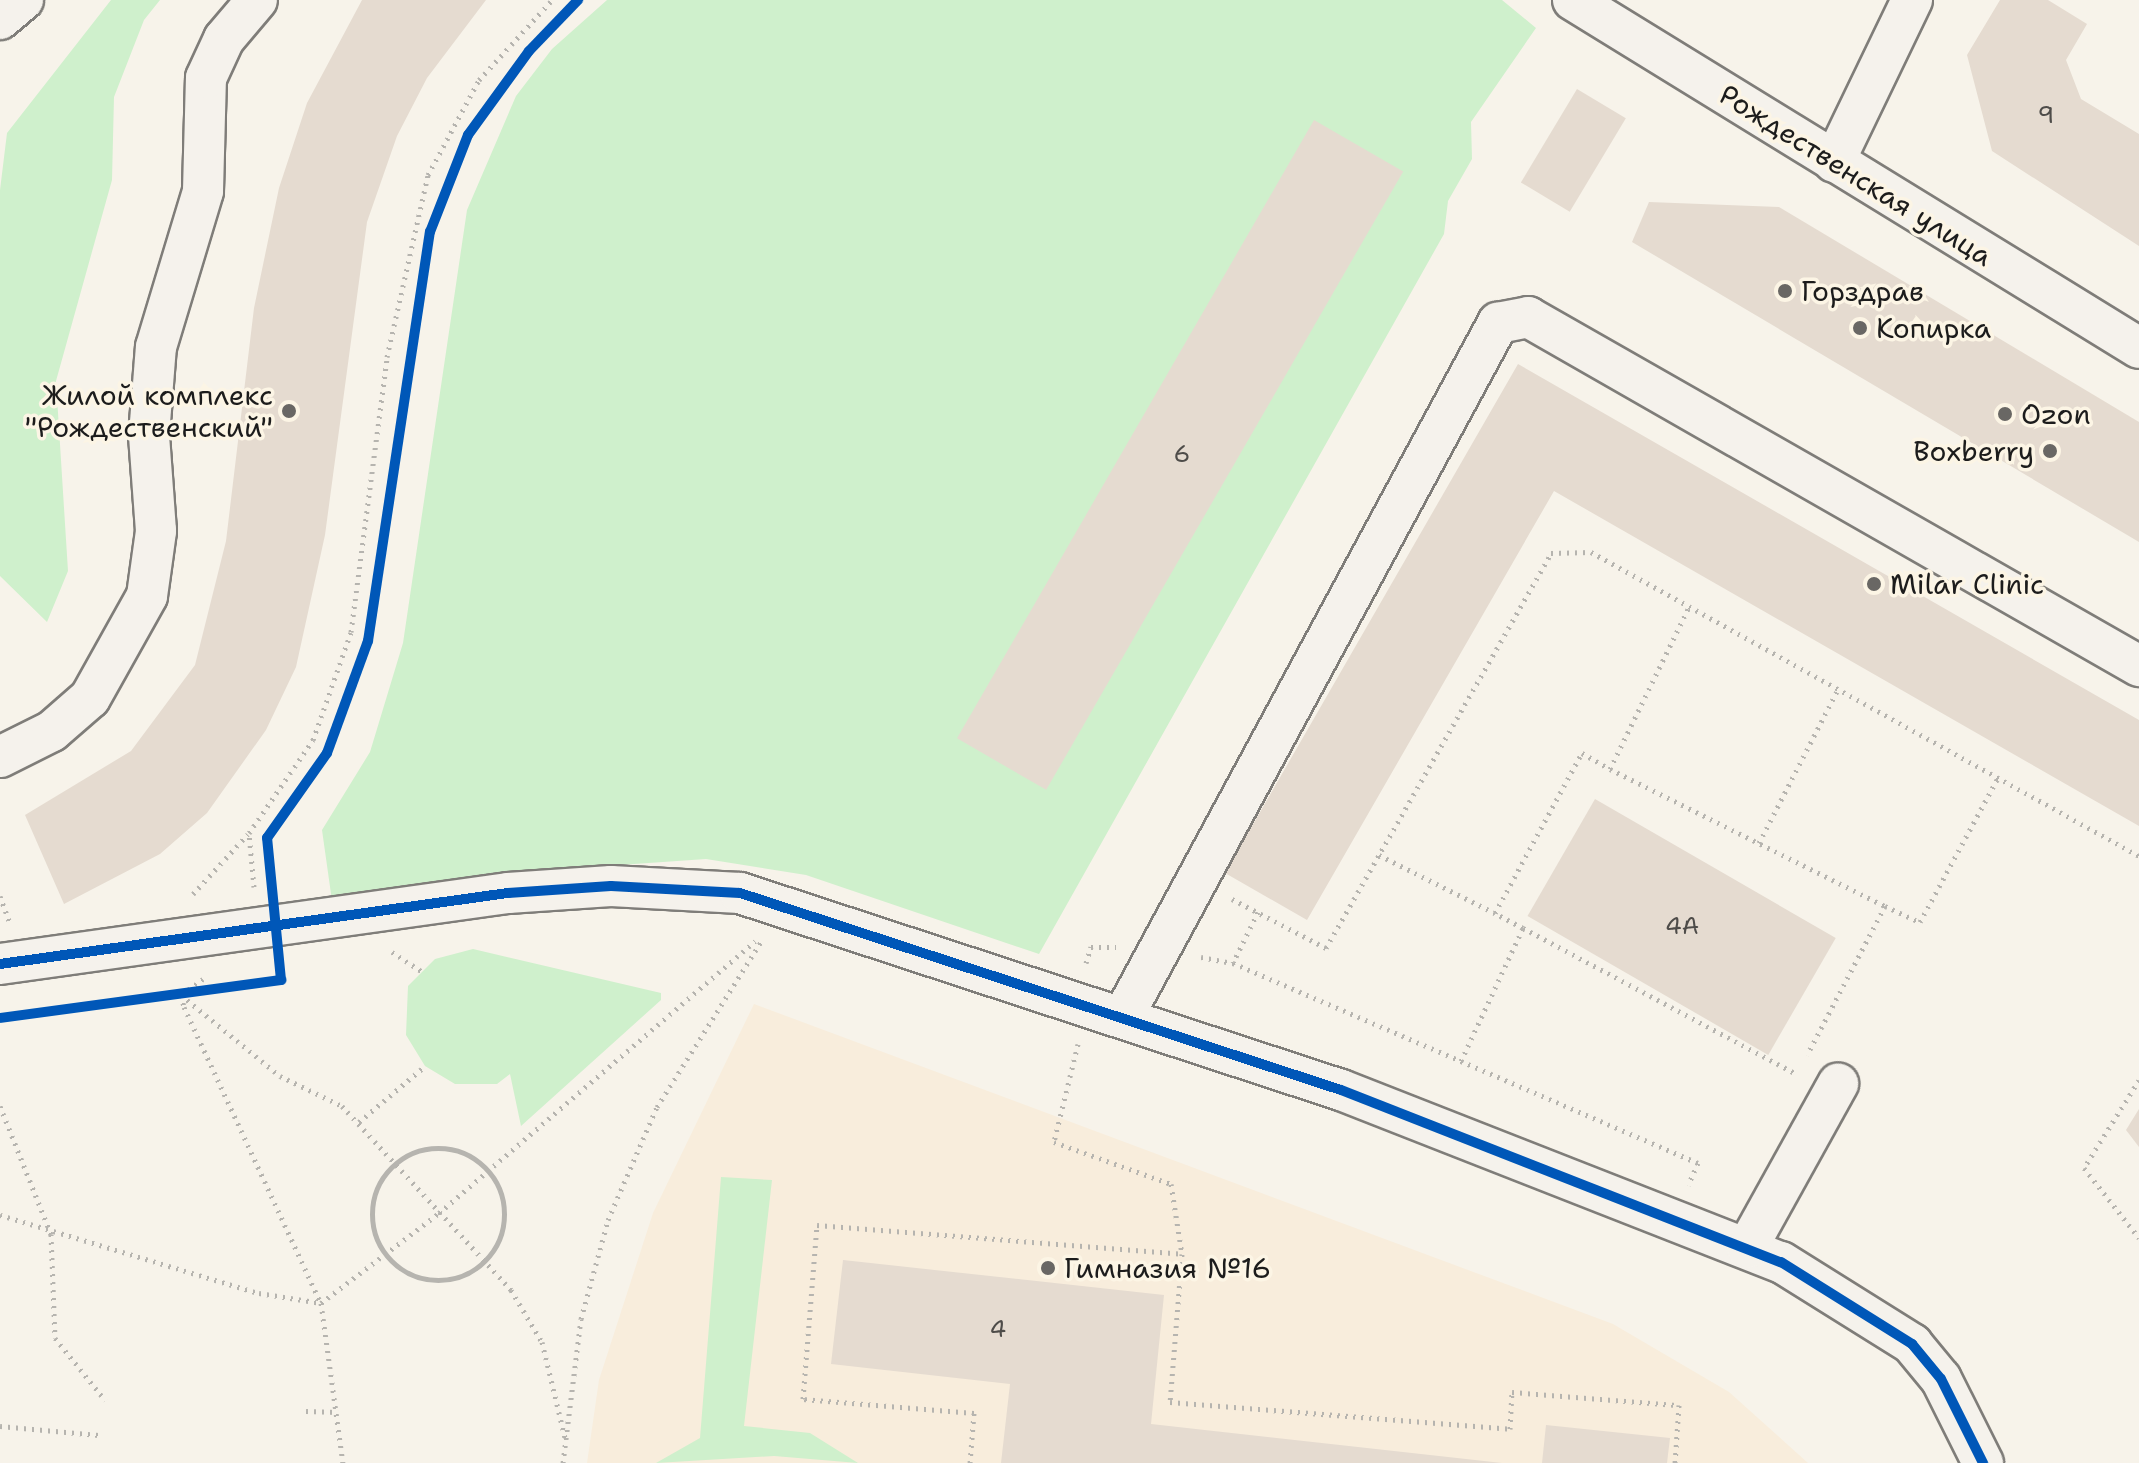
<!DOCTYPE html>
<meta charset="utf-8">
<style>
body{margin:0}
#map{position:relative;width:2139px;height:1463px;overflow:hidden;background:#f7f3ea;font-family:"Shantell Sans",sans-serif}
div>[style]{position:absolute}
.built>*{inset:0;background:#f8eddc}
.green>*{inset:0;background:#cff0cc}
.building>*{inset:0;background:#e5dbd0;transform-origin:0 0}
.path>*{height:5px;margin-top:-2.5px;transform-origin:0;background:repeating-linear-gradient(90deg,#b6b4af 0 2px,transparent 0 8px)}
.path>.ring{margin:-2.5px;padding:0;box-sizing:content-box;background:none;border:5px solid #b6b4af;border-radius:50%}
.roads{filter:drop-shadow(2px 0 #7f7d79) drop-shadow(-2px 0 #7f7d79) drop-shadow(0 2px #7f7d79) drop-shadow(0 -2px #7f7d79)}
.minor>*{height:40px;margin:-20px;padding:0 20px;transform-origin:20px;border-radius:20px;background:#f5f2ec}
.cycleway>*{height:10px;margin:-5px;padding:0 5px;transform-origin:5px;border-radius:5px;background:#0057b8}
.dots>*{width:22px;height:22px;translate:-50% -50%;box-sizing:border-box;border:4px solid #fcf5e5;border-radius:50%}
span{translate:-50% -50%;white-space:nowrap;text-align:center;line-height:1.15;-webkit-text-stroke:7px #fcf5e5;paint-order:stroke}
.number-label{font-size:24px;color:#4e4c49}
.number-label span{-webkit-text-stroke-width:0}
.street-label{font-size:28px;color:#1c1c1c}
.poi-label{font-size:28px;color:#1c1c1c}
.left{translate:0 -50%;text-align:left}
.right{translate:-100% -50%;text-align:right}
</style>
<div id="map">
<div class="built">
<i style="clip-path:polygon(754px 1004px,1613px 1324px,1729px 1392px,1808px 1463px,587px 1463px,599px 1380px,653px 1213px)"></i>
</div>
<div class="green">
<i style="clip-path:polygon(111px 0,160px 0,144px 20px,114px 97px,112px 180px,56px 381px,68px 571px,47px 622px,0 576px,0 190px,7px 133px)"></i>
<i style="clip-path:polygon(607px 0,1502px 0,1536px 28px,1471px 122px,1472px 159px,1448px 201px,1444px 234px,1039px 954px,806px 875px,706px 859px,519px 872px,332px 901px,322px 830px,370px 752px,403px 643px,467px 210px,516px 96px,552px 49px)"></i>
<i style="clip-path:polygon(473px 949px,661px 993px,661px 1000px,521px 1126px,510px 1074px,497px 1084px,455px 1084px,425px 1066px,406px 1035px,408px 986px,435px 959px)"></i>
<i style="clip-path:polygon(721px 1177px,772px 1180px,744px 1426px,810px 1433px,858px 1463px,774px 1456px,656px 1463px,700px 1438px)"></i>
</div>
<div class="building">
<i style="clip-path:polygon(362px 0,486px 0,427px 78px,397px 136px,367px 222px,325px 535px,296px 667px,266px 730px,207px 813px,160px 854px,64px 904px,25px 815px,131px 751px,195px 665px,226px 541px,254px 308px,279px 188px,307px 103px)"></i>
<i style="clip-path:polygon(2000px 0,2048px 0,2087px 24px,2066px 60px,2081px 99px,2139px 134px,2139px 246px,1992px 151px,1967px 55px)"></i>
<i style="left:1577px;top:89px;width:57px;height:109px;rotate:31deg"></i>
<i style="left:1314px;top:120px;width:103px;height:714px;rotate:30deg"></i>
<i style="clip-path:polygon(1649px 202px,1779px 207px,2139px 422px,2139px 542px,1632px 242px)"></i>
<i style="clip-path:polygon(1518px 364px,2139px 720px,2139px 826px,1554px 491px,1307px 920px,1225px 873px)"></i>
<i style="left:1595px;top:799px;width:278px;height:135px;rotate:30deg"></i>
<i style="clip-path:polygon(2139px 1109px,2139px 1147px,2126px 1130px)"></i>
<i style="clip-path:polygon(843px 1260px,1164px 1295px,1151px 1424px,1502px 1463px,1001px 1463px,1010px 1384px,831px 1364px)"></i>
<i style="clip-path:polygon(1546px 1425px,1670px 1438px,1667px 1463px,1542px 1463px)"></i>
</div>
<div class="path">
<i style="left:1610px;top:769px;width:307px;rotate:26.5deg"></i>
<i style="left:1885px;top:906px;width:168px;rotate:117.6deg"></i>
<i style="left:1759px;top:843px;width:173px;rotate:-62.8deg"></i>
<i style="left:1379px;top:855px;width:130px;rotate:26.6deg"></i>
<i style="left:254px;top:887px;width:54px;rotate:-95.3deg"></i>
<i style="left:249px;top:833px;width:113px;rotate:-55.5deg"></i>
<i style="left:313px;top:740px;width:114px;rotate:-70.6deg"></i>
<i style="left:351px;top:632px;width:277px;rotate:-82.5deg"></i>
<i style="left:387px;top:357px;width:187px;rotate:-77.3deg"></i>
<i style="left:428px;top:175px;width:108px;rotate:-61.8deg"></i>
<i style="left:479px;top:80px;width:108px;rotate:-47.6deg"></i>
<i style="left:193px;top:894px;width:81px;rotate:-47.5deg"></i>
<i style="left:0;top:896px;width:30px;rotate:70deg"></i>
<i style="left:1232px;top:899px;width:106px;rotate:27.5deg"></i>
<i style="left:1326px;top:948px;width:455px;rotate:-60.3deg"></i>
<i style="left:1551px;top:553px;width:40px;rotate:-1.4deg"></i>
<i style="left:1591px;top:552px;width:627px;rotate:29.02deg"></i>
<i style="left:1885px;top:906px;width:38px;rotate:25deg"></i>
<i style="left:1920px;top:922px;width:164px;rotate:-61.6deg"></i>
<i style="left:1258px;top:912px;width:57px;rotate:116.1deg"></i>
<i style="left:1233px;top:963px;width:506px;rotate:23.27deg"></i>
<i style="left:1698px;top:1163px;width:24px;rotate:114deg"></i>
<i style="left:1523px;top:928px;width:310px;rotate:28.1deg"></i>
<i style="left:392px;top:952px;width:35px;rotate:33deg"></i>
<i style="left:1201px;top:957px;width:33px;rotate:11deg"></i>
<i style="left:1086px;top:963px;width:17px;rotate:-73deg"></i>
<i style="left:1091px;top:947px;width:25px"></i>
<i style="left:203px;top:979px;width:27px;rotate:144deg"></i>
<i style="left:181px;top:995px;width:12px;rotate:76deg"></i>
<i style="left:184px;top:1007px;width:326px;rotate:65.2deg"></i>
<i style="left:321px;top:1303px;width:162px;rotate:82.2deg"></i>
<i style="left:181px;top:995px;width:128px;rotate:39.3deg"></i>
<i style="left:280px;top:1076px;width:69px;rotate:25.8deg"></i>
<i style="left:342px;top:1106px;width:250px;rotate:47.4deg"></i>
<i style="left:511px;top:1290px;width:61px;rotate:59.2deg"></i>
<i style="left:542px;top:1342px;width:103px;rotate:76.5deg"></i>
<i style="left:1078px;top:1044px;width:101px;rotate:103.8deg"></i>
<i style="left:1054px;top:1142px;width:124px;rotate:19.7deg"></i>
<i style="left:1171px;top:1184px;width:71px;rotate:81.1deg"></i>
<i style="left:1461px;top:1061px;width:147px;rotate:-65deg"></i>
<i style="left:1523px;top:928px;width:32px;rotate:-152deg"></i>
<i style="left:1495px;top:913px;width:182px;rotate:-61.5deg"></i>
<i style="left:1582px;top:753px;width:32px;rotate:30deg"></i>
<i style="left:1610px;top:769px;width:180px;rotate:-64deg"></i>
<i style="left:2139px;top:1080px;width:104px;rotate:122deg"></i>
<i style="left:2084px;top:1168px;width:89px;rotate:51.8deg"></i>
<i style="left:0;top:1106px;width:138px;rotate:68.3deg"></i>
<i style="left:51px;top:1234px;width:104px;rotate:87.8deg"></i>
<i style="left:55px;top:1338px;width:80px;rotate:51.1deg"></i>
<i style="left:359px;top:1122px;width:87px;rotate:-40.3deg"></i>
<i class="ring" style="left:372px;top:1148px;width:127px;height:127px"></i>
<i style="left:0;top:1215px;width:270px;rotate:16.8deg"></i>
<i style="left:259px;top:1293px;width:63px;rotate:9.2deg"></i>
<i style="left:321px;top:1303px;width:148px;rotate:-37.3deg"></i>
<i style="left:439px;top:1213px;width:417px;rotate:-40.7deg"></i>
<i style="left:306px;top:1411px;width:32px;rotate:2deg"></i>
<i style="left:0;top:1426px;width:99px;rotate:5.2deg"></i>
<i style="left:563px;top:1463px;width:145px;rotate:-82.9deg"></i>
<i style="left:581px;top:1319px;width:103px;rotate:-74.7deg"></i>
<i style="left:608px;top:1220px;width:123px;rotate:-66.6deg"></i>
<i style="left:657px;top:1107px;width:195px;rotate:-57.8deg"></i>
<i style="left:970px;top:1463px;width:50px;rotate:-85.4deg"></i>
<i style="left:974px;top:1413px;width:172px;rotate:-175.3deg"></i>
<i style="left:803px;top:1399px;width:175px;rotate:-85.4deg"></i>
<i style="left:817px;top:1225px;width:366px;rotate:4.5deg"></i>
<i style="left:1182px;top:1254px;width:148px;rotate:94.6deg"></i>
<i style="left:1170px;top:1402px;width:341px;rotate:4.5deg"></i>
<i style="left:1510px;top:1429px;width:37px;rotate:-87deg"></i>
<i style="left:1512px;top:1392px;width:168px;rotate:4.5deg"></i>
<i style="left:1679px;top:1405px;width:58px;rotate:93.9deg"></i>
</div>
<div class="roads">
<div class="minor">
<i style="left:1573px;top:0;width:664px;rotate:31.58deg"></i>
<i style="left:0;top:19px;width:30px;rotate:-40deg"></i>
<i style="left:1834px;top:162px;width:180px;rotate:-64.3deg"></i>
<i style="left:0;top:757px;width:58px;rotate:-26.6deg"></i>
<i style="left:52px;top:731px;width:50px;rotate:-41deg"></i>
<i style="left:90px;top:698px;width:117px;rotate:-60.8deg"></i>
<i style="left:147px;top:596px;width:66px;rotate:-82.1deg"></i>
<i style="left:156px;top:531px;width:96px;rotate:-94.2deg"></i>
<i style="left:149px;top:435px;width:88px;rotate:-85.5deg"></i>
<i style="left:156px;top:347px;width:163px;rotate:-73.2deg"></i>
<i style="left:203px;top:191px;width:113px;rotate:-88.5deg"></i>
<i style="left:206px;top:78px;width:43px;rotate:-65.2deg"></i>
<i style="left:224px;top:39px;width:51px;rotate:-49.8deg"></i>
<i style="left:0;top:964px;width:513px;rotate:-7.96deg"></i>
<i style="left:508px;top:893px;width:103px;rotate:-3.9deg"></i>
<i style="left:611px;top:886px;width:129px;rotate:3.1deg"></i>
<i style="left:740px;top:893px;width:632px;rotate:18.15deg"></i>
<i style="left:1341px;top:1090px;width:472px;rotate:21.4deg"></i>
<i style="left:1781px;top:1262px;width:155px;rotate:32deg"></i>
<i style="left:1912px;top:1344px;width:45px;rotate:50.4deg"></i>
<i style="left:1941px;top:1379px;width:94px;rotate:63.4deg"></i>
<i style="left:1124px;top:1015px;width:787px;rotate:-61.61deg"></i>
<i style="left:1498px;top:323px;width:31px;rotate:-11deg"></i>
<i style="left:1528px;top:317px;width:704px;rotate:29.73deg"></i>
<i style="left:1747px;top:1248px;width:188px;rotate:-61deg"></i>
</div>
</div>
<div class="cycleway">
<i style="left:0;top:964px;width:513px;rotate:-7.96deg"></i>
<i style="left:508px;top:893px;width:103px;rotate:-3.9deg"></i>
<i style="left:611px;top:886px;width:129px;rotate:3.1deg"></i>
<i style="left:740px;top:893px;width:632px;rotate:18.15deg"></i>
<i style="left:1341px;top:1090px;width:472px;rotate:21.4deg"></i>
<i style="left:1781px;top:1262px;width:155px;rotate:32deg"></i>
<i style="left:1912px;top:1344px;width:45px;rotate:50.4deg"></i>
<i style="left:1941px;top:1379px;width:94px;rotate:63.4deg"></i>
<i style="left:0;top:1018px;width:284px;rotate:-7.7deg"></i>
<i style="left:281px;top:980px;width:143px;rotate:-95.6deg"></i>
<i style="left:267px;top:838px;width:104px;rotate:-54.8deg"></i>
<i style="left:327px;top:753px;width:119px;rotate:-69.9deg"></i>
<i style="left:368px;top:641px;width:414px;rotate:-81.4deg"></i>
<i style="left:430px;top:232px;width:104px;rotate:-68.6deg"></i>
<i style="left:468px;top:135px;width:104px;rotate:-54deg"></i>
<i style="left:529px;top:51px;width:71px;rotate:-46.1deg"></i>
</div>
<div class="dots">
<i style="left:1785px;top:291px;background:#696764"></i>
<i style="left:1860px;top:328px;background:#696764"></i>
<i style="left:289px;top:411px;background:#696764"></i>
<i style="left:2005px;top:414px;background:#696764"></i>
<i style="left:2050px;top:451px;background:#696764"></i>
<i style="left:1874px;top:584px;background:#696764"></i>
<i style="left:1048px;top:1268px;background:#696764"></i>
</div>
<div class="number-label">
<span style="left:2046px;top:116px">9</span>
<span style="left:1182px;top:455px">6</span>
<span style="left:1682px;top:927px">4А</span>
<span style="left:998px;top:1330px">4</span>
</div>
<div class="street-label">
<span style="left:1856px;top:175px;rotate:32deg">Рождественская улица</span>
</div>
<div class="poi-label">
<span class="left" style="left:1801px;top:291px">Горздрав</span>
<span class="left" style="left:1876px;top:328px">Копирка</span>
<span class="right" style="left:273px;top:411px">Жилой комплекс<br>"Рождественский"</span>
<span class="left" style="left:2021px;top:414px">Ozon</span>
<span class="right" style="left:2034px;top:451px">Boxberry</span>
<span class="left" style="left:1890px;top:584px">Milar Clinic</span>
<span class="left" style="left:1064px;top:1268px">Гимназия №16</span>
</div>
</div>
